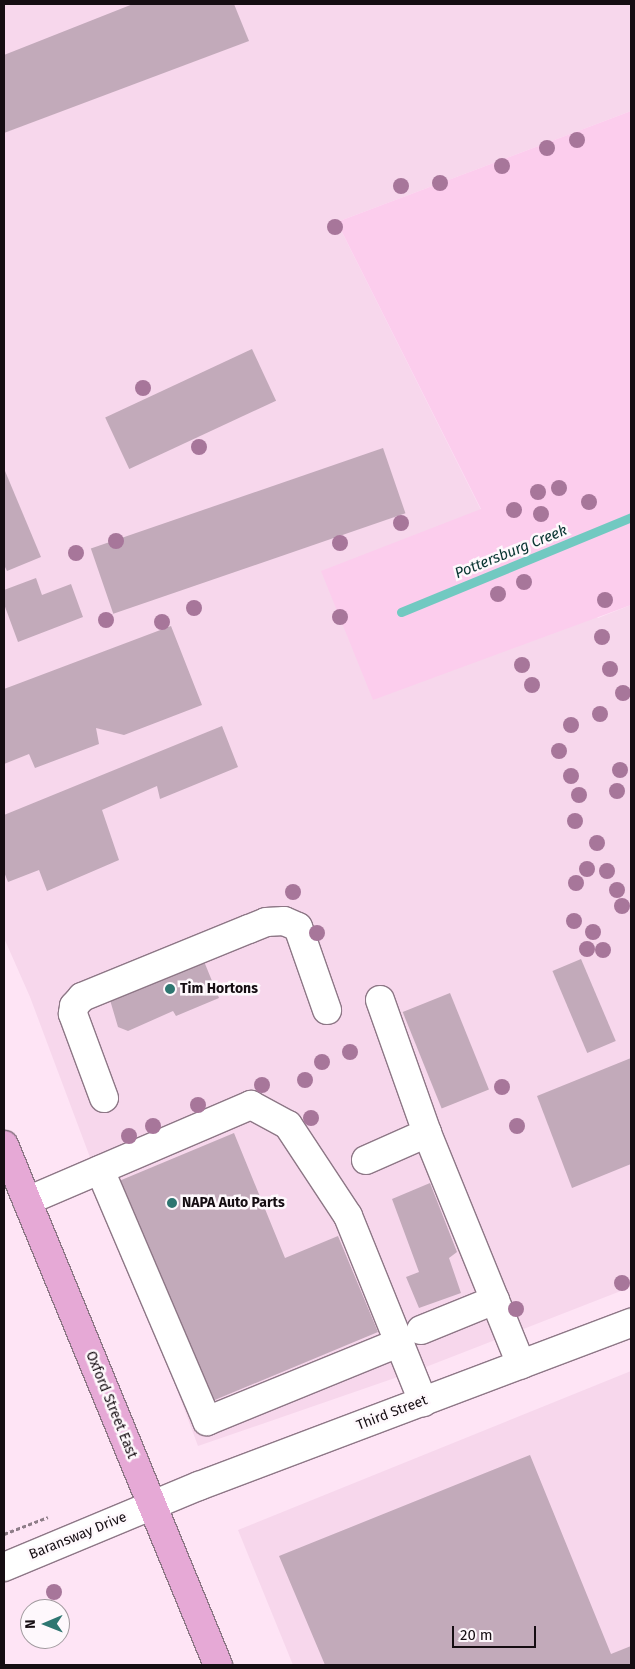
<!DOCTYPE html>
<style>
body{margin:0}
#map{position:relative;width:635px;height:1669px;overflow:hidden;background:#fee4f5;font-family:"Fira Sans",sans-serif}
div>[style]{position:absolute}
.built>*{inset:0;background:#f7d7ec}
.green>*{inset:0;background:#fccded}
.stream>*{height:9px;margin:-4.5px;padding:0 4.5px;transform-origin:4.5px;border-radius:4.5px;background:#71c9c1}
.building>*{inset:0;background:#c2aaba;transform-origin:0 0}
.path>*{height:3px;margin-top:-1.5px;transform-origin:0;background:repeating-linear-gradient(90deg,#8e7d88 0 4px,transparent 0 6.5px)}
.roads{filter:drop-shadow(1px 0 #8d7786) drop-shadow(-1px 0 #8d7786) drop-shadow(0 1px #8d7786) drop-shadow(0 -1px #8d7786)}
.minor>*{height:28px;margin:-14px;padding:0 14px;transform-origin:14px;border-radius:14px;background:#fff}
.major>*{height:28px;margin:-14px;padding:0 14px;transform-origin:14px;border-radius:14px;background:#e6a9d6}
.trees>*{width:16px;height:16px;margin:-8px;border-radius:50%;background:#a7769a}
.dots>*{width:14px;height:14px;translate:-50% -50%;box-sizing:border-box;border:2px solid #fef8fc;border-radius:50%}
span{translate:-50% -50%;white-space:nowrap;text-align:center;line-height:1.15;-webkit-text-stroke:5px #fef8fc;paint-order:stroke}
.poi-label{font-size:14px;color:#150d12;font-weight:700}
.left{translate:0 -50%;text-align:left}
.street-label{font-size:14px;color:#150d12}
.water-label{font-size:15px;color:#083431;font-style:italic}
.frame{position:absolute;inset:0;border:5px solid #150d12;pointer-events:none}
.north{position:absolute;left:20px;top:1599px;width:50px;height:50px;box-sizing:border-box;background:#fef8fc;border:1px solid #a19a9e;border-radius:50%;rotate:269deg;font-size:14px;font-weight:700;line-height:20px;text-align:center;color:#150d12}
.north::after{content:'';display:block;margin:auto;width:18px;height:22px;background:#2e7671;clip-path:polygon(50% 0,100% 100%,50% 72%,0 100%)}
.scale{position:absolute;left:452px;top:1626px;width:84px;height:22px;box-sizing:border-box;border:2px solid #150d12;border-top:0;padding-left:6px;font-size:15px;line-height:18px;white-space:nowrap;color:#150d12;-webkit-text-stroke:4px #fef8fc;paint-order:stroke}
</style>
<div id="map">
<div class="built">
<i style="clip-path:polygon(4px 4px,631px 4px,631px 111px,337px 222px,481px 510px,598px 618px,631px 605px,631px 1287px,418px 1370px,198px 1446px,30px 997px,4px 938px)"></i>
<i style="clip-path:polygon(631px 1371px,631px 1665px,293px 1665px,238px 1530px)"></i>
</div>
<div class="green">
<i style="clip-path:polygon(631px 111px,631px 605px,373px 700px,321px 571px,481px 509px,337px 222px)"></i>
</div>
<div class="stream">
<i style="left:401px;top:612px;width:249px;rotate:-22.4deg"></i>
</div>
<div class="building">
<i style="clip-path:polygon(133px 4px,234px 4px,249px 41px,4px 133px,4px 55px)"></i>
<i style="left:252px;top:349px;width:57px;height:162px;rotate:65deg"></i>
<i style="left:383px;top:448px;width:69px;height:309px;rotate:71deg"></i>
<i style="clip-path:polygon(5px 471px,41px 557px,7px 571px,4px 565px)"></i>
<i style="clip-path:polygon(36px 578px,42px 595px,71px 584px,83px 617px,18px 642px,4px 604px,4px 590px)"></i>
<i style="clip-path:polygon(171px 626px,202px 705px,124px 735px,96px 728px,99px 744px,35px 768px,29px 754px,4px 764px,4px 689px)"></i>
<i style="clip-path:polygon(222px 726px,238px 767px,160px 799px,157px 786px,102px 810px,119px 860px,47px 891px,39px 870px,8px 882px,4px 872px,4px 815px)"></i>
<i style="clip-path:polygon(201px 954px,219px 998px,176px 1016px,173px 1011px,128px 1031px,118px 1027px,110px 1000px)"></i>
<i style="left:581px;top:959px;width:89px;height:31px;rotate:67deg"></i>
<i style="left:450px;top:993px;width:104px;height:51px;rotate:68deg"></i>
<i style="clip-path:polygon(631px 1058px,631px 1164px,572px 1188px,537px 1096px)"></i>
<i style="clip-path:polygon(234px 1133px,285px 1258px,338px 1236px,378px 1332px,210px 1402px,119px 1181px)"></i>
<i style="clip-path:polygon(430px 1183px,457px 1252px,449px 1258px,461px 1293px,419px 1308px,406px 1277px,419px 1272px,392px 1199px)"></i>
<i style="clip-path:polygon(530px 1455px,611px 1654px,631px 1646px,631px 1665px,325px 1665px,279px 1556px)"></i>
</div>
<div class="path">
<i style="left:4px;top:1534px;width:47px;rotate:-21.1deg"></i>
</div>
<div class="roads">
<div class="minor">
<i style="left:380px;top:1000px;width:141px;rotate:70.5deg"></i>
<i style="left:104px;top:1098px;width:90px;rotate:-110.3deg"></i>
<i style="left:73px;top:1014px;width:8px;rotate:-83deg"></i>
<i style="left:74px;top:1006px;width:12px;rotate:-48deg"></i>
<i style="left:82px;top:997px;width:180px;rotate:-22.2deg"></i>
<i style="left:249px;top:929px;width:18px;rotate:-22deg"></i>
<i style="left:266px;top:922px;width:18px;rotate:-3deg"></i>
<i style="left:284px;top:921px;width:15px;rotate:23deg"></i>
<i style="left:298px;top:927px;width:88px;rotate:70.7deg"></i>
<i style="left:366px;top:1160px;width:67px;rotate:-23.9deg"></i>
<i style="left:427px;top:1133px;width:250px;rotate:67.9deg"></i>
<i style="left:100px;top:1170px;width:273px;rotate:66.9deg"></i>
<i style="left:207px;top:1421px;width:209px;rotate:-22.2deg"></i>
<i style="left:27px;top:1201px;width:244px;rotate:-23.2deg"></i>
<i style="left:251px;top:1105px;width:42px;rotate:28.4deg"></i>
<i style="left:288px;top:1125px;width:109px;rotate:56.6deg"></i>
<i style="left:348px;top:1216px;width:201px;rotate:68deg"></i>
<i style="left:421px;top:1330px;width:80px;rotate:-22.1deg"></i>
<i style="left:4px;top:1567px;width:211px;rotate:-22.6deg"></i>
<i style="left:199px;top:1486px;width:462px;rotate:-20.7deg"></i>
</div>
<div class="major">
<i style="left:4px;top:1145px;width:562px;rotate:67.63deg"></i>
</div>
</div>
<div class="trees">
<i style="left:577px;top:140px"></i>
<i style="left:547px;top:148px"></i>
<i style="left:502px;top:166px"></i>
<i style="left:440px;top:183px"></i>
<i style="left:401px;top:186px"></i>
<i style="left:335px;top:227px"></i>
<i style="left:143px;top:388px"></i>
<i style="left:199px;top:447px"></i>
<i style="left:559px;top:488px"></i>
<i style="left:538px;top:492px"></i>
<i style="left:589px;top:502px"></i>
<i style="left:514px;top:510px"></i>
<i style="left:541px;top:514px"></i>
<i style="left:401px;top:523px"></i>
<i style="left:116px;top:541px"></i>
<i style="left:340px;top:543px"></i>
<i style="left:76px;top:553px"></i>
<i style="left:524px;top:582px"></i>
<i style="left:498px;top:594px"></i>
<i style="left:605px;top:600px"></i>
<i style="left:194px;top:608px"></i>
<i style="left:340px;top:617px"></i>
<i style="left:106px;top:620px"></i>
<i style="left:162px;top:622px"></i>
<i style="left:602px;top:637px"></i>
<i style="left:522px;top:665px"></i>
<i style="left:610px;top:669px"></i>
<i style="left:532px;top:685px"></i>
<i style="left:623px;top:693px"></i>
<i style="left:600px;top:714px"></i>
<i style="left:571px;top:725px"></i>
<i style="left:559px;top:751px"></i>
<i style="left:620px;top:770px"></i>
<i style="left:571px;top:776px"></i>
<i style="left:617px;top:791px"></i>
<i style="left:579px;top:795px"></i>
<i style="left:575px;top:821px"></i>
<i style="left:597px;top:843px"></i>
<i style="left:587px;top:869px"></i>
<i style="left:607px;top:871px"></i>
<i style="left:576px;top:883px"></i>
<i style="left:617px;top:890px"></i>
<i style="left:293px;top:892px"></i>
<i style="left:622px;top:906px"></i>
<i style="left:574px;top:921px"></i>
<i style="left:593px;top:932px"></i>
<i style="left:317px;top:933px"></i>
<i style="left:587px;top:949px"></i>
<i style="left:603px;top:950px"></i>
<i style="left:350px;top:1052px"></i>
<i style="left:322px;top:1062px"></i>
<i style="left:305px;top:1080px"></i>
<i style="left:262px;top:1085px"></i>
<i style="left:502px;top:1087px"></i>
<i style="left:198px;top:1105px"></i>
<i style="left:311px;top:1118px"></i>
<i style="left:153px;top:1126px"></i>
<i style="left:517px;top:1126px"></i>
<i style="left:129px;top:1136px"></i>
<i style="left:622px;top:1283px"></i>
<i style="left:516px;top:1309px"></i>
<i style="left:54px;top:1592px"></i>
</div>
<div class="dots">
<i style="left:170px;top:989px;background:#2e7671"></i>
<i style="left:172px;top:1203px;background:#2e7671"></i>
</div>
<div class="poi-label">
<span class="left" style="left:180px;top:989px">Tim Hortons</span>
<span class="left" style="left:182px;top:1203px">NAPA Auto Parts</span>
</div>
<div class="street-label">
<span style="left:111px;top:1405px;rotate:68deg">Oxford Street East</span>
<span style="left:392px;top:1413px;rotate:-21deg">Third Street</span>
<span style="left:78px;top:1536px;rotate:-22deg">Baransway Drive</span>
</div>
<div class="water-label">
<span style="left:511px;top:552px;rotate:-22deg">Pottersburg Creek</span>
</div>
<div class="frame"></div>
<div class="north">N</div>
<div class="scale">20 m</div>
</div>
